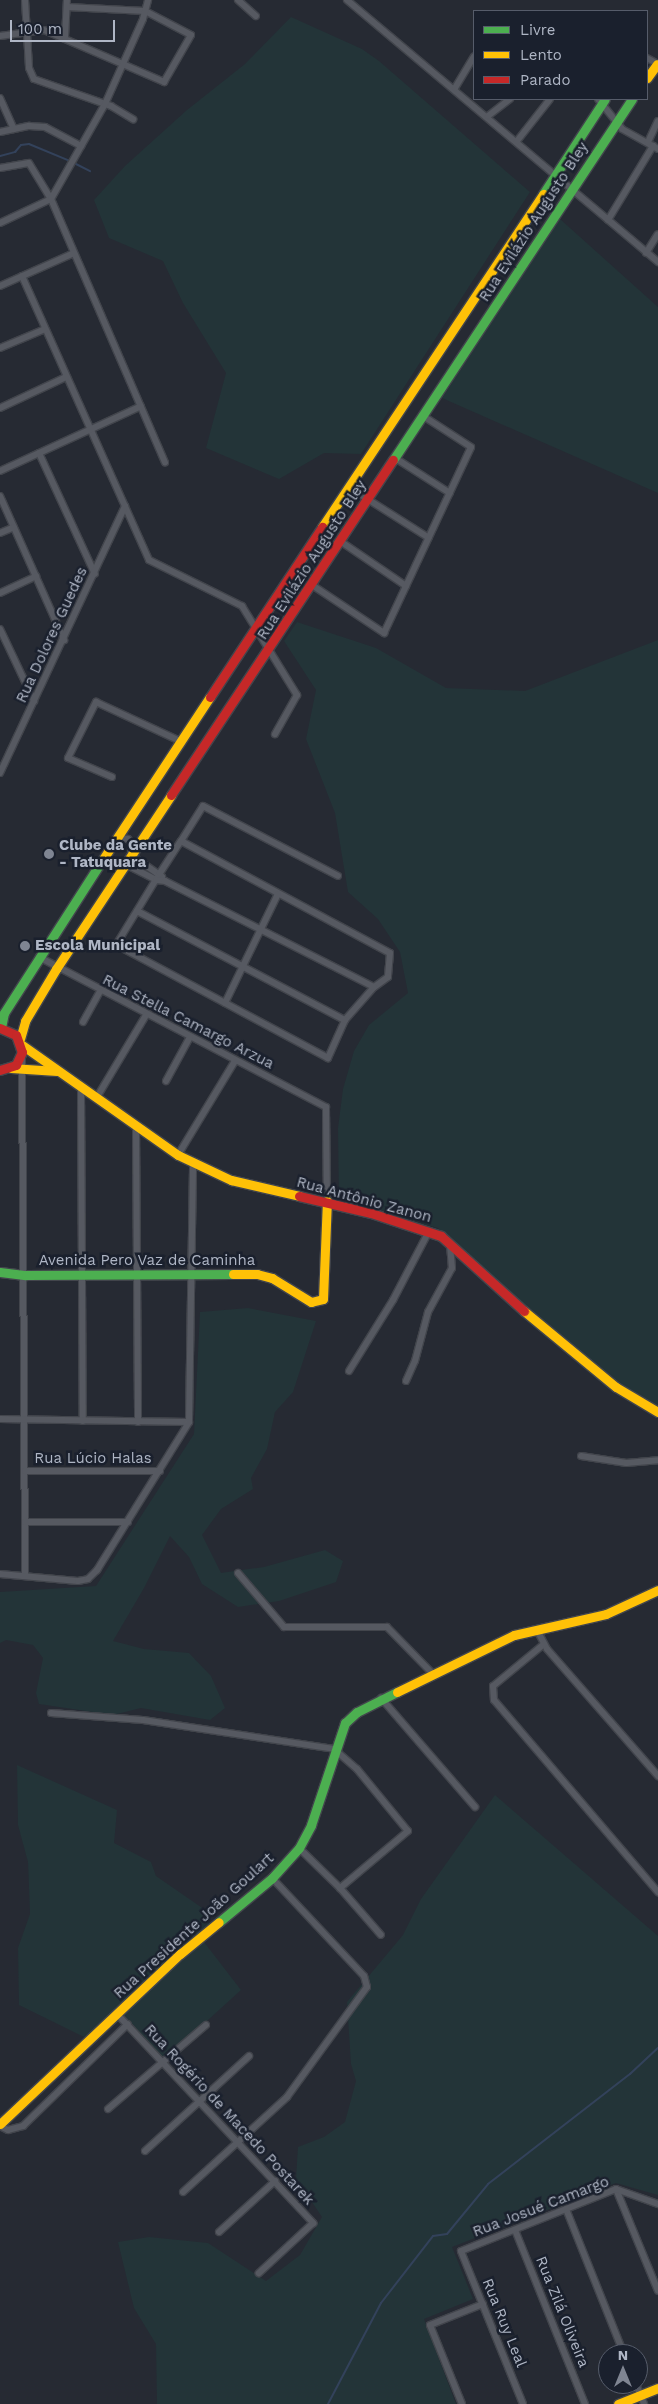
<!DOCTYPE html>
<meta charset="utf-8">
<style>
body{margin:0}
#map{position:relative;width:658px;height:2404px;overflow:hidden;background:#262a33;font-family:"Work Sans",sans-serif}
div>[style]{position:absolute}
.green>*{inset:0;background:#233438}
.stream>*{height:2px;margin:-1px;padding:0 1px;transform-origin:1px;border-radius:1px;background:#33425b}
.roads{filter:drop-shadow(1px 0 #42454c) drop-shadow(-1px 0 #42454c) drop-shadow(0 1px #42454c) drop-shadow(0 -1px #42454c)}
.street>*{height:6px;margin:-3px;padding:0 3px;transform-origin:3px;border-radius:3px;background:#565961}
.fast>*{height:9px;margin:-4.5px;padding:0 4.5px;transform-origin:4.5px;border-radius:4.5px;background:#4caf50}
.slow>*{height:9px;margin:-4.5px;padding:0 4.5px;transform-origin:4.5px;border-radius:4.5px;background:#ffc107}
.jam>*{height:9px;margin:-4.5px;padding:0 4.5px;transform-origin:4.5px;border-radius:4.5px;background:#c62828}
.dots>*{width:14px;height:14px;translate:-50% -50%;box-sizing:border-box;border:2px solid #1a202d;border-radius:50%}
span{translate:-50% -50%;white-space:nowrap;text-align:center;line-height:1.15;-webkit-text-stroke:5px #1a202d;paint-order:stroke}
.street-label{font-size:15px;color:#afb6c5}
.poi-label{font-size:15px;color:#afb6c5;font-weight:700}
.left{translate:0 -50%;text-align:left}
.legend{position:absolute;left:473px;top:10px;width:175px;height:90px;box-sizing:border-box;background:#1a202d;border:1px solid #565c6a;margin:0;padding:6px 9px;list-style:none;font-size:15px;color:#afb6c5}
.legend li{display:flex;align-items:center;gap:10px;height:25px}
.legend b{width:25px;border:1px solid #565c6a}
.north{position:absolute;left:598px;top:2344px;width:50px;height:50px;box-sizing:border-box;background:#1a202d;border:1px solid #565c6a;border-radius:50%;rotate:0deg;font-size:14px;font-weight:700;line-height:20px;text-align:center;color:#afb6c5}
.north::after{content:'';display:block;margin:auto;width:18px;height:22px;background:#7f8592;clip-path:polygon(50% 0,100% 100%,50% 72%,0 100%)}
.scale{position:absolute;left:10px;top:20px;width:105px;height:22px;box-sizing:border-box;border:2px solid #afb6c5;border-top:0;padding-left:6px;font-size:15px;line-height:18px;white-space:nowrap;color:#afb6c5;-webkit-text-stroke:4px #1a202d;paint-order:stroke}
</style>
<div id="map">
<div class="green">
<i style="clip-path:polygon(291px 17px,362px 49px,379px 61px,530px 192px,361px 454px,324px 453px,279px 479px,206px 448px,226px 373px,183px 303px,163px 261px,109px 238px,94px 200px,125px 166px,187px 110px,245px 64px)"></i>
<i style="clip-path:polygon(560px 219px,658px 307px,658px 493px,442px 398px)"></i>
<i style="clip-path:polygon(297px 622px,376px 648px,446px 688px,525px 691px,658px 640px,658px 1406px,632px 1393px,555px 1333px,438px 1228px,339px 1200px,338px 1128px,343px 1089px,354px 1051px,369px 1025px,408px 993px,400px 952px,378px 919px,348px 892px,335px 813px,306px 739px,316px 690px,284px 641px)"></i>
<i style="clip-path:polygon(248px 1308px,316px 1321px,293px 1392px,275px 1412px,267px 1449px,251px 1478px,253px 1489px,221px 1509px,202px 1535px,221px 1573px,264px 1567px,325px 1550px,343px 1561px,336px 1582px,279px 1601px,238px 1607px,202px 1584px,189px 1557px,170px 1536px,144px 1588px,113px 1641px,144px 1649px,189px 1653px,211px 1676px,225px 1708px,210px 1720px,141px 1708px,113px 1715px,39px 1704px,36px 1693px,43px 1658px,33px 1645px,6px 1640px,0 1643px,0 1592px,96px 1586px,194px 1434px,200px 1312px)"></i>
<i style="clip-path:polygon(17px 1765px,117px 1810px,114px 1843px,151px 1862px,156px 1876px,211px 1914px,204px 1942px,241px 1990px,164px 2060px,120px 2012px,84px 2037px,19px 2005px,18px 1948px,30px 1914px,28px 1862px,18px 1825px)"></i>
<i style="clip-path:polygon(495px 1795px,658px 1936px,658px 2195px,616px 2183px,452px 2247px,473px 2299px,424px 2319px,456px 2404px,157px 2404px,156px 2344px,134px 2308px,118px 2242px,149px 2237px,208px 2243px,266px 2281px,300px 2255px,322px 2217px,296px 2178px,298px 2147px,324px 2137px,345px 2122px,356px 2081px,351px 2064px,347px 2002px,403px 1935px,421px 1899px)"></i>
</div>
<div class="stream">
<i style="left:0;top:156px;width:16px;rotate:-15deg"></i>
<i style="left:15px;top:152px;width:9px;rotate:-49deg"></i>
<i style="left:21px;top:145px;width:8px;rotate:-7deg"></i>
<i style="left:29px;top:144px;width:44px;rotate:22.5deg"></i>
<i style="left:74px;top:163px;width:18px;rotate:27deg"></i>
<i style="left:328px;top:2404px;width:114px;rotate:-62.3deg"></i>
<i style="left:381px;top:2303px;width:85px;rotate:-52.2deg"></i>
<i style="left:433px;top:2236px;width:14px;rotate:-8deg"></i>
<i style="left:447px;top:2234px;width:65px;rotate:-50.6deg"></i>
<i style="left:488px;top:2184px;width:180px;rotate:-37.8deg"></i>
<i style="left:630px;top:2074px;width:38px;rotate:-43deg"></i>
</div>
<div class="roads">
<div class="street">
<i style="left:25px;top:0;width:68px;rotate:86.6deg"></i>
<i style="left:29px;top:68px;width:12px;rotate:66deg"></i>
<i style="left:34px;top:79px;width:82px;rotate:19.3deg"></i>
<i style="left:111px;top:106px;width:26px;rotate:31deg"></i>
<i style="left:238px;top:0;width:24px;rotate:42deg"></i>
<i style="left:347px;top:0;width:407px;rotate:40.1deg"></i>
<i style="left:0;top:36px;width:44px;rotate:-7.8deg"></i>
<i style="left:44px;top:30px;width:131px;rotate:23.4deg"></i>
<i style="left:164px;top:82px;width:54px;rotate:-60.1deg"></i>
<i style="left:191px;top:35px;width:52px;rotate:-152.4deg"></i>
<i style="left:145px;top:11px;width:78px;rotate:-177.1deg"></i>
<i style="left:65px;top:37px;width:37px;rotate:-87deg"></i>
<i style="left:647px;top:58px;width:13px;rotate:29deg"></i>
<i style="left:455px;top:88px;width:37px;rotate:-59deg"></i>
<i style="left:0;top:98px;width:34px;rotate:66deg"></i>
<i style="left:598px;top:99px;width:38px;rotate:51deg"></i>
<i style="left:622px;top:129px;width:41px;rotate:29.1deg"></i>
<i style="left:488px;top:116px;width:28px;rotate:-38deg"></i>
<i style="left:0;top:132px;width:30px;rotate:-12deg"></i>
<i style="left:29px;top:126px;width:16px;rotate:4deg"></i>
<i style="left:45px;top:127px;width:41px;rotate:27.8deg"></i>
<i style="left:517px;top:141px;width:53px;rotate:-51.8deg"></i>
<i style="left:648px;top:142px;width:23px;rotate:-65deg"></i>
<i style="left:0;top:168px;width:29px;rotate:-10deg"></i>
<i style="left:29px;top:163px;width:42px;rotate:58.6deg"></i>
<i style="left:51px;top:199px;width:287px;rotate:66.6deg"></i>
<i style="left:608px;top:220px;width:87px;rotate:-58.7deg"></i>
<i style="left:0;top:223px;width:56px;rotate:-25.2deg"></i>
<i style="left:51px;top:199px;width:109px;rotate:-60.4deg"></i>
<i style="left:105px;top:104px;width:93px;rotate:-65.9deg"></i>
<i style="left:143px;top:19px;width:20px;rotate:-75deg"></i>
<i style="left:646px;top:253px;width:22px;rotate:-58deg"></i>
<i style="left:22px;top:276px;width:311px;rotate:65.9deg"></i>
<i style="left:149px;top:560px;width:104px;rotate:26.3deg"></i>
<i style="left:242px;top:606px;width:105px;rotate:58.3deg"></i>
<i style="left:297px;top:695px;width:45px;rotate:119.4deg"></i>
<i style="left:0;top:286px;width:81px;rotate:-24deg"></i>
<i style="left:0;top:348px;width:49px;rotate:-22.9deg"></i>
<i style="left:0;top:408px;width:73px;rotate:-25.2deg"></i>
<i style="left:39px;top:453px;width:133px;rotate:65.2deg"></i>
<i style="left:395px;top:458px;width:65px;rotate:32.5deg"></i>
<i style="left:0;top:471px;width:155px;rotate:-24.7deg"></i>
<i style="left:350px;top:488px;width:93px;rotate:32.3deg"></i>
<i style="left:0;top:496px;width:158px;rotate:66deg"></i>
<i style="left:0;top:533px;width:15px;rotate:-23deg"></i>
<i style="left:340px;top:541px;width:80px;rotate:34.3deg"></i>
<i style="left:312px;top:585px;width:87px;rotate:33.7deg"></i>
<i style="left:384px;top:633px;width:205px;rotate:-64.9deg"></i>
<i style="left:471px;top:447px;width:57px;rotate:-147.1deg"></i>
<i style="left:0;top:593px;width:40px;rotate:-25deg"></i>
<i style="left:0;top:629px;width:80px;rotate:64.7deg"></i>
<i style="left:0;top:773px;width:295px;rotate:-64.9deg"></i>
<i style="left:112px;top:777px;width:48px;rotate:-156.6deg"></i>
<i style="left:68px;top:758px;width:63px;rotate:-63.4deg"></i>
<i style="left:96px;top:702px;width:95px;rotate:24.9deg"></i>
<i style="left:118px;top:838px;width:10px;rotate:6deg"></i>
<i style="left:128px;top:839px;width:6px;rotate:45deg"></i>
<i style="left:132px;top:843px;width:12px;rotate:95deg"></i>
<i style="left:131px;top:855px;width:38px;rotate:35deg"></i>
<i style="left:181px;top:841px;width:237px;rotate:28.2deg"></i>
<i style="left:390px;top:953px;width:24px;rotate:95deg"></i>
<i style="left:388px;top:977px;width:17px;rotate:144deg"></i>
<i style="left:374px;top:987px;width:44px;rotate:131.3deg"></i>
<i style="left:345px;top:1020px;width:42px;rotate:114.1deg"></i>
<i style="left:328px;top:1058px;width:240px;rotate:-151.9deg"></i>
<i style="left:116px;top:945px;width:84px;rotate:-58.6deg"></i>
<i style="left:160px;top:873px;width:38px;rotate:-57deg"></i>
<i style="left:181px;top:841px;width:41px;rotate:-57.8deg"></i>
<i style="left:203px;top:806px;width:152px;rotate:27.4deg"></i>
<i style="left:125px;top:864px;width:35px;rotate:27deg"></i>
<i style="left:156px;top:880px;width:9px;rotate:6deg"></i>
<i style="left:165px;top:881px;width:234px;rotate:26.9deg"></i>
<i style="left:137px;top:911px;width:235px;rotate:27.7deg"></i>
<i style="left:39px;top:957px;width:324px;rotate:27.6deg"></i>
<i style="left:326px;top:1107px;width:94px;rotate:89.4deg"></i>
<i style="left:225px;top:1003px;width:121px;rotate:-64.1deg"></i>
<i style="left:83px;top:1022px;width:35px;rotate:-61deg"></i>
<i style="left:22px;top:1053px;width:521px;rotate:89.67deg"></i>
<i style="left:166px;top:1081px;width:50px;rotate:-61.4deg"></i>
<i style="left:81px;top:1086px;width:335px;rotate:89.7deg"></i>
<i style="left:97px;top:1097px;width:96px;rotate:-59.1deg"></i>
<i style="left:136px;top:1125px;width:297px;rotate:89.6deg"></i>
<i style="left:178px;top:1155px;width:110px;rotate:-58.8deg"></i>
<i style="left:349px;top:1371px;width:84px;rotate:-58.2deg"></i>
<i style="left:393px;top:1300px;width:78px;rotate:-62.4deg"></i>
<i style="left:406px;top:1381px;width:22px;rotate:-66deg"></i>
<i style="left:415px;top:1361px;width:51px;rotate:-75.1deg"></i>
<i style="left:428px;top:1312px;width:50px;rotate:-61.4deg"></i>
<i style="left:452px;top:1268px;width:23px;rotate:-95deg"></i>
<i style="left:0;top:1419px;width:189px;rotate:0.9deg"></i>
<i style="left:581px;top:1456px;width:46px;rotate:8.8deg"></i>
<i style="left:626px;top:1463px;width:32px;rotate:-5deg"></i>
<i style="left:25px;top:1471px;width:135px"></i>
<i style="left:25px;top:1522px;width:103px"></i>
<i style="left:238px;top:1573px;width:71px;rotate:49.6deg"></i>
<i style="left:284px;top:1627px;width:103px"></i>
<i style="left:387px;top:1627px;width:64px;rotate:45.6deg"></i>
<i style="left:0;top:1574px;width:78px;rotate:5.1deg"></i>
<i style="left:78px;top:1581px;width:10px;rotate:-11deg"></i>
<i style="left:88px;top:1579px;width:13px;rotate:-45deg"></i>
<i style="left:97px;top:1570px;width:174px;rotate:-58.1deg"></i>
<i style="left:189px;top:1422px;width:260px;rotate:-89.1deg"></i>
<i style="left:537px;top:1630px;width:21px;rotate:62deg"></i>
<i style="left:547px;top:1649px;width:169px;rotate:48.8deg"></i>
<i style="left:544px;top:1644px;width:66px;rotate:140.5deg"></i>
<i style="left:493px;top:1686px;width:14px;rotate:86deg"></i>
<i style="left:494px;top:1700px;width:253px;rotate:49.5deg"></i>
<i style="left:381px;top:1698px;width:144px;rotate:49.2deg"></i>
<i style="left:51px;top:1713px;width:92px;rotate:4.4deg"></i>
<i style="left:143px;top:1720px;width:193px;rotate:8.6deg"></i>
<i style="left:334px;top:1749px;width:30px;rotate:41deg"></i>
<i style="left:357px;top:1769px;width:80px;rotate:50.6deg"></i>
<i style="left:408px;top:1831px;width:89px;rotate:140deg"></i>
<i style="left:299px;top:1848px;width:57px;rotate:44.3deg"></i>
<i style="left:340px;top:1888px;width:62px;rotate:48.9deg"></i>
<i style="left:117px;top:2014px;width:287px;rotate:46.8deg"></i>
<i style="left:313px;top:2223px;width:74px;rotate:137.2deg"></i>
<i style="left:108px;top:2109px;width:129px;rotate:-40.6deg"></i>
<i style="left:0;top:2126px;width:9px;rotate:27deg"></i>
<i style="left:8px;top:2130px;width:16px;rotate:-15deg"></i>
<i style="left:23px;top:2126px;width:146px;rotate:-44.2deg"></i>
<i style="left:145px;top:2151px;width:141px;rotate:-42.4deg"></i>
<i style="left:616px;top:2189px;width:110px;rotate:67.6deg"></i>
<i style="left:183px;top:2192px;width:141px;rotate:-42.4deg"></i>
<i style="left:287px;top:2097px;width:136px;rotate:-54deg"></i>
<i style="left:367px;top:1987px;width:11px;rotate:-105deg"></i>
<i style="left:364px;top:1976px;width:134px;rotate:-133.2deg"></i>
<i style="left:566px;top:2209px;width:156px;rotate:68.2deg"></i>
<i style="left:515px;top:2230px;width:188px;rotate:68.1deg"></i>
<i style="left:219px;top:2232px;width:76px;rotate:-42.3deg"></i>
<i style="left:636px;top:2384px;width:22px;rotate:68deg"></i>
<i style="left:462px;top:2404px;width:85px;rotate:-112.1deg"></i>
<i style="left:430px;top:2325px;width:57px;rotate:-21.6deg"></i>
<i style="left:523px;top:2404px;width:165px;rotate:-112.1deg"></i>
<i style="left:461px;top:2251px;width:167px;rotate:-21.8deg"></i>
<i style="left:616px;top:2189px;width:45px;rotate:19.7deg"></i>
</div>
<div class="fast">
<i style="left:543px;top:194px;width:113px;rotate:-56.9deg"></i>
<i style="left:393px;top:460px;width:433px;rotate:-56.5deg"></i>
<i style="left:1px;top:1028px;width:15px;rotate:-79deg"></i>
<i style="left:4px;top:1013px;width:183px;rotate:-57.3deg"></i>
<i style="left:0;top:1272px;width:26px;rotate:7deg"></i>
<i style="left:26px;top:1275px;width:207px;rotate:-0.3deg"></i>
<i style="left:219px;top:1922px;width:69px;rotate:-39.7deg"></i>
<i style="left:272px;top:1878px;width:40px;rotate:-48deg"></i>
<i style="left:299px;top:1848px;width:26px;rotate:-62deg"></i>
<i style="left:311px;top:1825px;width:108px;rotate:-71.6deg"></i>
<i style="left:345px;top:1723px;width:16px;rotate:-43deg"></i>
<i style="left:357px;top:1712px;width:45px;rotate:-26.6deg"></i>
</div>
<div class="slow">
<i style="left:647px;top:78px;width:17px;rotate:-54deg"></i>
<i style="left:322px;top:527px;width:400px;rotate:-56.4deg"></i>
<i style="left:103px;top:859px;width:194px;rotate:-56.6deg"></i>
<i style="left:20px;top:1039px;width:19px;rotate:-74deg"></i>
<i style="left:25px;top:1021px;width:61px;rotate:-59.2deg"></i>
<i style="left:56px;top:969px;width:209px;rotate:-56.5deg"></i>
<i style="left:22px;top:1045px;width:191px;rotate:35.2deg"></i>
<i style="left:178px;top:1155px;width:59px;rotate:25.3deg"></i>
<i style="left:231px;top:1180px;width:70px;rotate:13.2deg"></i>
<i style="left:11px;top:1068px;width:46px;rotate:3.7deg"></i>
<i style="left:233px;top:1274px;width:24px"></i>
<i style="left:257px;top:1274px;width:16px;rotate:15deg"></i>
<i style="left:272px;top:1278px;width:46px;rotate:31.6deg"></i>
<i style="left:311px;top:1302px;width:12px;rotate:-14deg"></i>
<i style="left:323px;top:1299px;width:98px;rotate:-87.7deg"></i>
<i style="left:524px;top:1311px;width:119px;rotate:39.6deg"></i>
<i style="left:616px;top:1387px;width:49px;rotate:30.8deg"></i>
<i style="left:397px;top:1692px;width:130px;rotate:-26deg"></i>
<i style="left:514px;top:1635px;width:94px;rotate:-12.9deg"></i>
<i style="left:606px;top:1614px;width:57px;rotate:-24.8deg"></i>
<i style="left:0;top:2124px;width:248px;rotate:-43.4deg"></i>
<i style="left:180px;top:1954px;width:50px;rotate:-39.4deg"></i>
<i style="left:618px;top:2404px;width:43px;rotate:-21.8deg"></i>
</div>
<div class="jam">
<i style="left:210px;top:697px;width:204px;rotate:-56.6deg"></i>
<i style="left:171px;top:795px;width:402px;rotate:-56.5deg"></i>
<i style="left:0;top:1028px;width:17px;rotate:24deg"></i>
<i style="left:16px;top:1035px;width:18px;rotate:71deg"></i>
<i style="left:22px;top:1052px;width:14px;rotate:115deg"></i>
<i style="left:16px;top:1065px;width:17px;rotate:163deg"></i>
<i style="left:299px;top:1196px;width:74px;rotate:13.3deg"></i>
<i style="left:371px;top:1213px;width:74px;rotate:18.2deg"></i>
<i style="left:441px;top:1236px;width:112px;rotate:42.1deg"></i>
</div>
</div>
<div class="dots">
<i style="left:49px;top:854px;background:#7f8592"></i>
<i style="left:25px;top:946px;background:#7f8592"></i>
</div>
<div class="street-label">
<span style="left:534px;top:222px;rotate:-57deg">Rua Evilázio Augusto Bley</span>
<span style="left:312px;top:560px;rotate:-57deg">Rua Evilázio Augusto Bley</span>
<span style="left:52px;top:635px;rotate:-65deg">Rua Dolores Guedes</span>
<span style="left:188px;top:1022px;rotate:27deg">Rua Stella Camargo Arzua</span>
<span style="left:364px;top:1200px;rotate:15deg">Rua Antônio Zanon</span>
<span style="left:147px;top:1261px">Avenida Pero Vaz de Caminha</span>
<span style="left:93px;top:1459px">Rua Lúcio Halas</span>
<span style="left:194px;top:1926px;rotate:-42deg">Rua Presidente João Goulart</span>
<span style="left:229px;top:2115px;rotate:47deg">Rua Rogério de Macedo Postarek</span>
<span style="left:541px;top:2207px;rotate:-21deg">Rua Josué Camargo</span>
<span style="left:562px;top:2312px;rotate:68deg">Rua Zilá Oliveira</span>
<span style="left:504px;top:2323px;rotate:68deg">Rua Ruy Leal</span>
</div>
<div class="poi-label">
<span class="left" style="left:59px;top:854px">Clube da Gente<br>- Tatuquara</span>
<span class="left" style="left:35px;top:946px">Escola Municipal</span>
</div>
<ul class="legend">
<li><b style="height:6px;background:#4caf50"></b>Livre</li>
<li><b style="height:6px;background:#ffc107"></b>Lento</li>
<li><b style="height:6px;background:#c62828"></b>Parado</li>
</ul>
<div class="north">N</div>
<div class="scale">100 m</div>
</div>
